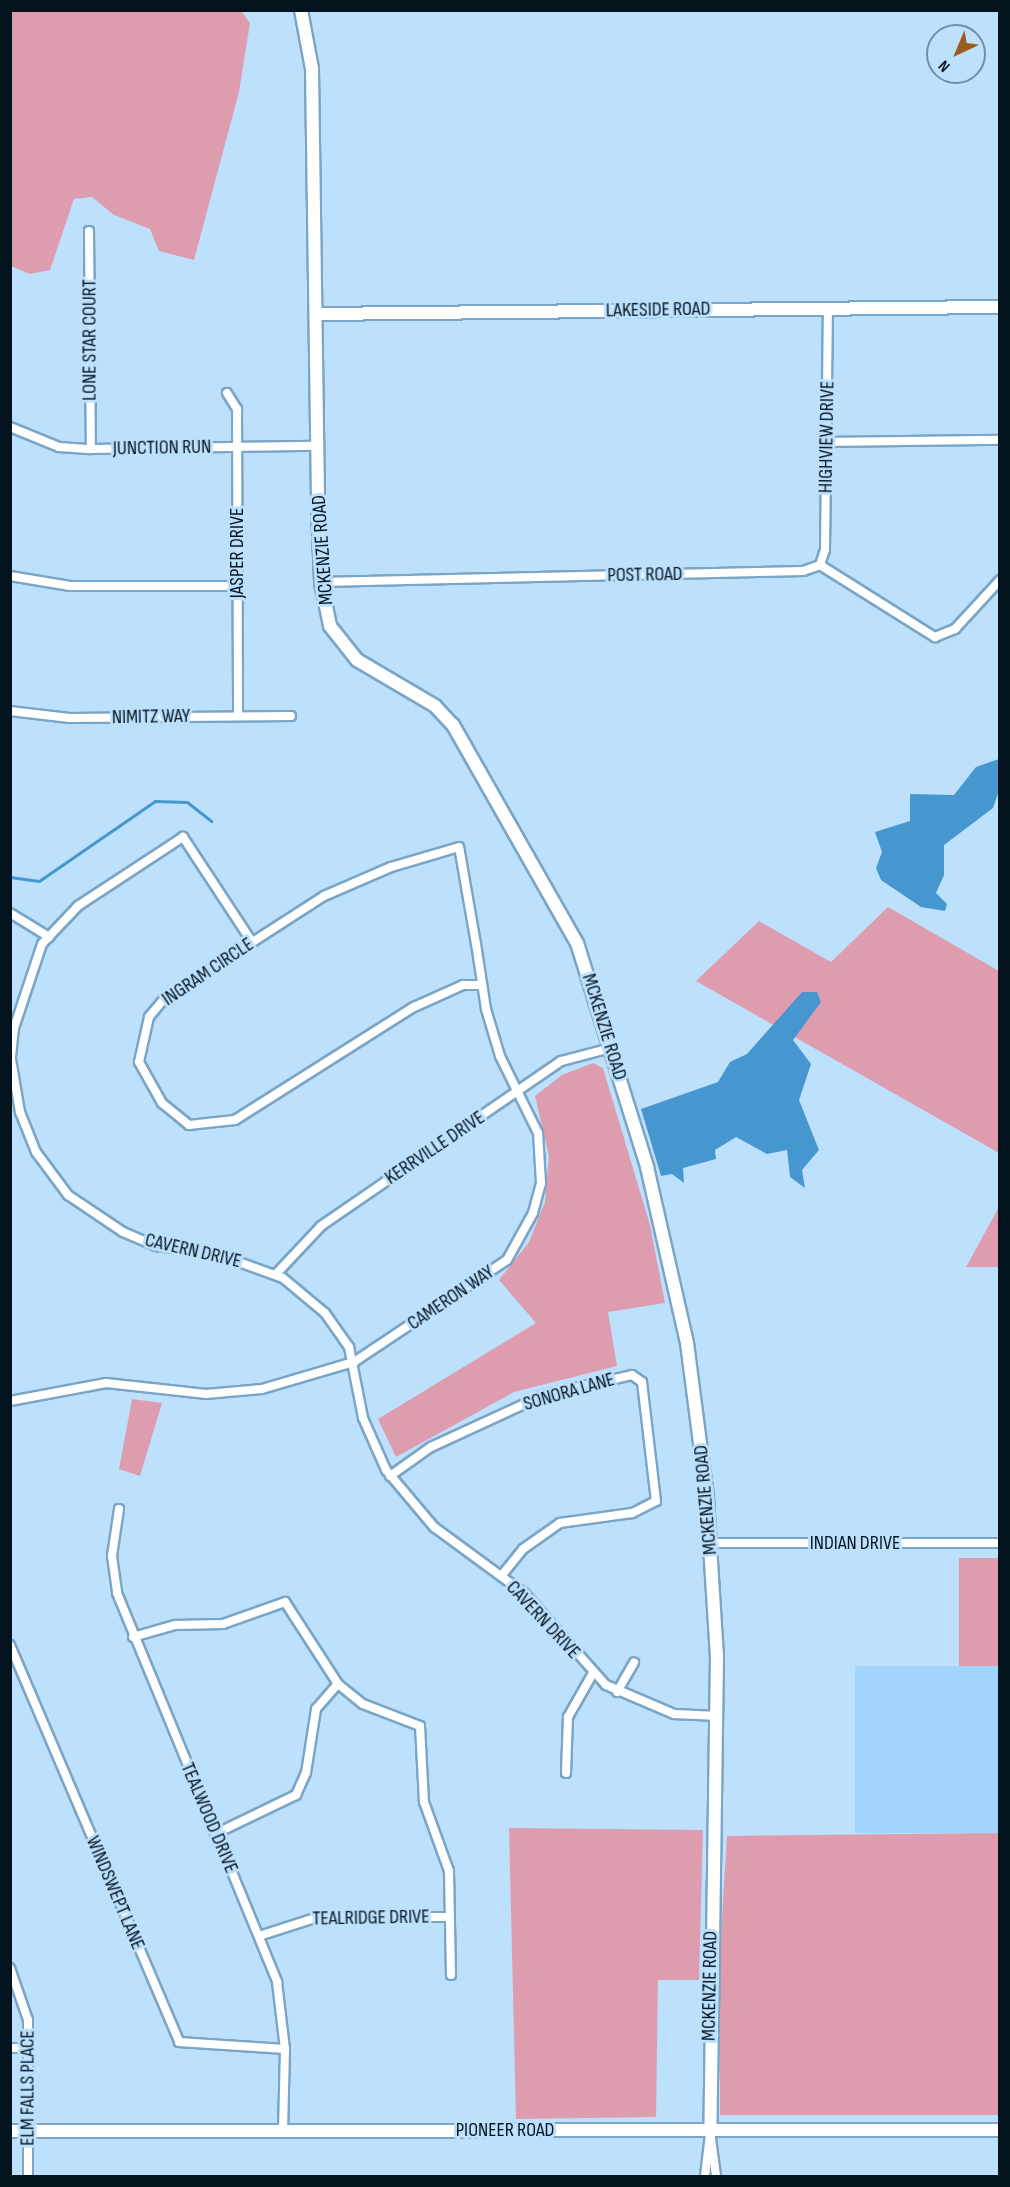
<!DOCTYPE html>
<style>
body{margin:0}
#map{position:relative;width:1010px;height:2187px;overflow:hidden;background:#bde0fc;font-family:"Sofia Sans Condensed",sans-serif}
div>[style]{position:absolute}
.built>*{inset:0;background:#a2d5fd;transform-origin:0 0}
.green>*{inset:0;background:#de9dae;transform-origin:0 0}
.water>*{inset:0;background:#4697cf}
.stream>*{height:3px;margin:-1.5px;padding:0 1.5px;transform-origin:1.5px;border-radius:1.5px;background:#4697cf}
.roads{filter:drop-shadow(2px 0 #7aa5c6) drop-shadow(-2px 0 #7aa5c6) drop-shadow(0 2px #7aa5c6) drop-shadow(0 -2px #7aa5c6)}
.street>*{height:8px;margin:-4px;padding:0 4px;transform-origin:4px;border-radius:4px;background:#fff}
.secondary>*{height:12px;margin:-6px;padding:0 6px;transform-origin:6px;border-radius:6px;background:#fff}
span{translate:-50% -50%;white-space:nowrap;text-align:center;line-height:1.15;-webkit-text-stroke:6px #bde0fc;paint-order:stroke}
.street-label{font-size:20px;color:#04141f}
.frame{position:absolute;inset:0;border:12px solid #04141f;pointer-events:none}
.north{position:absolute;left:926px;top:24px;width:60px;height:60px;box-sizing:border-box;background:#bde0fc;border:2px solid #738ea4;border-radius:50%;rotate:224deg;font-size:16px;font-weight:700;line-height:24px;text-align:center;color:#04141f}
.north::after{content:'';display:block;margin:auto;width:21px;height:27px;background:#9a5d20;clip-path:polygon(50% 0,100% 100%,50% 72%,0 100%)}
</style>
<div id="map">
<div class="built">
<i style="left:999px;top:1666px;width:167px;height:144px;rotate:90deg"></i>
</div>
<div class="green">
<i style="clip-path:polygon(10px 11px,241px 11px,250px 23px,239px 92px,194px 260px,159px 251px,150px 229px,114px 215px,92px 197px,74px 199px,50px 270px,30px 274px,11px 266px)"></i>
<i style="clip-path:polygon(888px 907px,999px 971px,999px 1153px,696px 981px,759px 921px,831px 962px)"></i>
<i style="clip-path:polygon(593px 1063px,603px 1068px,650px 1225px,665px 1303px,608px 1312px,617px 1366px,514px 1392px,396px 1457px,378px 1419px,536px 1323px,499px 1280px,529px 1242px,545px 1202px,549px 1156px,535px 1096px,562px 1075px)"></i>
<i style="clip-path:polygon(999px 1207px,999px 1267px,966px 1267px)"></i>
<i style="clip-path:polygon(132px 1399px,162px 1403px,140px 1476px,119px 1469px)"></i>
<i style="left:959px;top:1558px;width:40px;height:108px"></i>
<i style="clip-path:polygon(509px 1828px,703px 1830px,699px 1980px,658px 1980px,656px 2117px,516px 2119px)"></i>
<i style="clip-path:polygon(999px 1833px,999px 2115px,720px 2115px,720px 1951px,727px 1836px)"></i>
</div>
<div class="water">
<i style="clip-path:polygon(999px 759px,999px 791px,993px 808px,944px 845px,944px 875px,936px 893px,947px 904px,945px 911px,921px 907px,881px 880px,876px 868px,882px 852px,875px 832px,910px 821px,910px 794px,954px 795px,976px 767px)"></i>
<i style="clip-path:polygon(802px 992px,817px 992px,821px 1002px,793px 1040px,811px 1064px,799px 1100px,819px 1150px,802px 1170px,805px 1188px,790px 1177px,787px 1150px,767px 1154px,736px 1137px,715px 1150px,716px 1159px,683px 1168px,684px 1183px,672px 1174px,661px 1176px,641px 1109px,718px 1082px,730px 1062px,747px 1054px)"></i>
</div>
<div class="stream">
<i style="left:10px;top:877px;width:29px;rotate:8deg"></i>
<i style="left:39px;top:881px;width:141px;rotate:-34.6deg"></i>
<i style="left:155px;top:801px;width:32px;rotate:2deg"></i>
<i style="left:187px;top:802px;width:31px;rotate:38deg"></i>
</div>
<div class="roads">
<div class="street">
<i style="left:89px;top:231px;width:218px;rotate:89.5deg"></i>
<i style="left:227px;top:393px;width:19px;rotate:58deg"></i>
<i style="left:237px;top:409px;width:307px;rotate:89.8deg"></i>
<i style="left:10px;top:427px;width:53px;rotate:22.2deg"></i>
<i style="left:59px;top:447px;width:32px;rotate:4deg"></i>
<i style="left:91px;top:449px;width:226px;rotate:-0.8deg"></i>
<i style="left:827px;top:442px;width:173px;rotate:-0.7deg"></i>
<i style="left:820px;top:565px;width:16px;rotate:-72deg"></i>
<i style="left:825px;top:550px;width:241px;rotate:-89.3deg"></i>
<i style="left:10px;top:576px;width:61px;rotate:9.5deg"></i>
<i style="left:70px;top:586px;width:168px"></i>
<i style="left:321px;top:582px;width:482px;rotate:-1.3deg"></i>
<i style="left:803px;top:571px;width:18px;rotate:-19deg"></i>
<i style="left:820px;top:565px;width:136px;rotate:32.1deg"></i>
<i style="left:935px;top:637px;width:22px;rotate:-22deg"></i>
<i style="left:955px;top:629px;width:67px;rotate:-47.4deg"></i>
<i style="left:10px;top:711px;width:60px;rotate:6.7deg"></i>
<i style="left:70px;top:718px;width:221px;rotate:-0.5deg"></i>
<i style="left:10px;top:913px;width:46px;rotate:31.6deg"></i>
<i style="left:252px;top:942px;width:126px;rotate:-123.3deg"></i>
<i style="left:183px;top:837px;width:126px;rotate:146.7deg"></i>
<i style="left:78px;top:906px;width:52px;rotate:133.5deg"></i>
<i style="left:42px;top:944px;width:89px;rotate:108.4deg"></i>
<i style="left:14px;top:1028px;width:31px;rotate:96deg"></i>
<i style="left:11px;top:1059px;width:54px;rotate:80.4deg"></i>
<i style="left:20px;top:1112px;width:43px;rotate:68.2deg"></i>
<i style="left:36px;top:1152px;width:54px;rotate:53.3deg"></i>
<i style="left:68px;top:1195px;width:66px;rotate:33.9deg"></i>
<i style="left:123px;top:1232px;width:36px;rotate:23deg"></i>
<i style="left:156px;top:1246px;width:62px;rotate:7.5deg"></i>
<i style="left:217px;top:1254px;width:70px;rotate:20deg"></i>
<i style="left:283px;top:1278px;width:55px;rotate:39.8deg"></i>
<i style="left:325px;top:1313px;width:42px;rotate:54.8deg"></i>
<i style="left:349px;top:1347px;width:72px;rotate:78.8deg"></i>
<i style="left:363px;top:1418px;width:57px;rotate:66.1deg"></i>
<i style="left:386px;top:1470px;width:75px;rotate:49.9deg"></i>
<i style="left:434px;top:1527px;width:112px;rotate:36.3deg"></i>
<i style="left:524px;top:1593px;width:123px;rotate:48.3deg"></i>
<i style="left:606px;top:1685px;width:74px;rotate:23.1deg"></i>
<i style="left:674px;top:1714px;width:44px;rotate:2.6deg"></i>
<i style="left:276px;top:1274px;width:66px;rotate:-46.8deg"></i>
<i style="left:321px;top:1226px;width:291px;rotate:-34.5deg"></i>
<i style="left:561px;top:1061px;width:52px;rotate:-14.6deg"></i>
<i style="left:10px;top:1401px;width:98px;rotate:-10.6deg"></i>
<i style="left:106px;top:1383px;width:101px;rotate:6.3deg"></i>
<i style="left:206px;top:1394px;width:56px;rotate:-5.1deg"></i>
<i style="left:262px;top:1389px;width:96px;rotate:-16.4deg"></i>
<i style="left:354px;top:1362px;width:184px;rotate:-33.7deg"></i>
<i style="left:507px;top:1260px;width:54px;rotate:-61deg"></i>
<i style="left:533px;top:1213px;width:31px;rotate:-75deg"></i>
<i style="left:541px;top:1183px;width:50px;rotate:-93.4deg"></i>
<i style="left:538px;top:1133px;width:86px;rotate:-116.3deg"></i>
<i style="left:500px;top:1056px;width:49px;rotate:-106.6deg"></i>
<i style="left:486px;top:1009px;width:66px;rotate:-98.7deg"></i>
<i style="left:476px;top:944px;width:98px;rotate:-99.9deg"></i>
<i style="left:459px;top:847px;width:71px;rotate:163.6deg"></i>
<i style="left:391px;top:867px;width:73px;rotate:156.6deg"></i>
<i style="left:324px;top:896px;width:190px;rotate:147.2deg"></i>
<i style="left:164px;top:999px;width:23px;rotate:130deg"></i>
<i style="left:149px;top:1017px;width:46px;rotate:102.5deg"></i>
<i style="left:139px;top:1062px;width:47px;rotate:60.7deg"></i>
<i style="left:162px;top:1103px;width:35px;rotate:39deg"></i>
<i style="left:189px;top:1125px;width:46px;rotate:-6.2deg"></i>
<i style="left:235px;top:1120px;width:212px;rotate:-32.3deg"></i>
<i style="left:414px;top:1007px;width:54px;rotate:-24.2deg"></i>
<i style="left:463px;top:985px;width:19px"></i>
<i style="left:390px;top:1476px;width:50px;rotate:-35.3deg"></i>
<i style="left:431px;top:1447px;width:124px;rotate:-24.7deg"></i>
<i style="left:544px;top:1395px;width:90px;rotate:-12.8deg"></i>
<i style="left:632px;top:1375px;width:12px;rotate:35deg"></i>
<i style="left:642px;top:1382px;width:120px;rotate:83.3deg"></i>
<i style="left:656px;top:1501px;width:27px;rotate:153deg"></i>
<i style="left:632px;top:1513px;width:73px;rotate:172.1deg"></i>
<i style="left:560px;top:1523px;width:45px;rotate:144.9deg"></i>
<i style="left:523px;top:1549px;width:33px;rotate:129deg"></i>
<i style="left:119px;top:1509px;width:48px;rotate:98.5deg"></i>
<i style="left:112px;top:1556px;width:37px;rotate:82deg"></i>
<i style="left:117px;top:1593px;width:421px;rotate:67.6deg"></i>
<i style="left:277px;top:1982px;width:67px;rotate:83.2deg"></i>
<i style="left:285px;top:2049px;width:82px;rotate:91.4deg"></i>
<i style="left:711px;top:1543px;width:289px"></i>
<i style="left:133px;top:1637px;width:44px;rotate:-15.9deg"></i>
<i style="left:175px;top:1625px;width:48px;rotate:-1.2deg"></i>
<i style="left:223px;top:1624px;width:66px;rotate:-19.5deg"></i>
<i style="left:285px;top:1602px;width:98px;rotate:57.1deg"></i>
<i style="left:338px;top:1684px;width:32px;rotate:39deg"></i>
<i style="left:363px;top:1704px;width:61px;rotate:21.1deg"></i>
<i style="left:420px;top:1726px;width:76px;rotate:87deg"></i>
<i style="left:424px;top:1802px;width:73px;rotate:70.1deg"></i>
<i style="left:449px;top:1871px;width:104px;rotate:88.9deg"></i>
<i style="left:10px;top:1645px;width:431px;rotate:66.9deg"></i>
<i style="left:179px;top:2042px;width:106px;rotate:3.8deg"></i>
<i style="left:617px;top:1692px;width:34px;rotate:-60deg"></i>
<i style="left:566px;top:1773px;width:56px;rotate:-88deg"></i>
<i style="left:568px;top:1717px;width:51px;rotate:-60.4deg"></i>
<i style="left:215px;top:1834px;width:90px;rotate:-25.7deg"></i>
<i style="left:296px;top:1795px;width:24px;rotate:-66deg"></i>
<i style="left:306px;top:1773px;width:65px;rotate:-81.1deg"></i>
<i style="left:316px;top:1709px;width:33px;rotate:-49deg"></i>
<i style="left:259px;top:1936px;width:62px;rotate:-17.9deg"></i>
<i style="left:318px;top:1917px;width:132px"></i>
<i style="left:10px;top:1968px;width:55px;rotate:70.9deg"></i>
<i style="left:28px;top:2020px;width:156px;rotate:90deg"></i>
<i style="left:10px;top:2048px;width:18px"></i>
<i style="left:710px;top:2131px;width:45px;rotate:82.4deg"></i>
<i style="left:705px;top:2176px;width:42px;rotate:-83.2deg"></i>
</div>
<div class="secondary">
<i style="left:301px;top:10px;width:60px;rotate:79.4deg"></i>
<i style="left:312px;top:69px;width:441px;rotate:89.2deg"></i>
<i style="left:318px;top:510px;width:72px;rotate:87.6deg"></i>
<i style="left:321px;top:582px;width:45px;rotate:78.4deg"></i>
<i style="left:330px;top:626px;width:43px;rotate:51.5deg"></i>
<i style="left:357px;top:660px;width:91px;rotate:30.5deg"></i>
<i style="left:435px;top:706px;width:26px;rotate:47deg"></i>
<i style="left:453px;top:725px;width:251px;rotate:60.4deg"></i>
<i style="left:577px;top:943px;width:235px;rotate:72.6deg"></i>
<i style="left:647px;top:1167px;width:180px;rotate:77.2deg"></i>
<i style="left:687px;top:1343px;width:156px;rotate:82.6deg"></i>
<i style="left:707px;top:1498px;width:158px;rotate:86.4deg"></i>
<i style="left:717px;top:1656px;width:475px;rotate:90.8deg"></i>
<i style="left:316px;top:314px;width:684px;rotate:-0.59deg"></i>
<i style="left:10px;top:2131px;width:990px;rotate:-0.06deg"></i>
</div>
</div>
<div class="street-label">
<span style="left:658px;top:310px;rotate:-1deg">LAKESIDE ROAD</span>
<span style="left:90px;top:340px;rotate:-90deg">LONE STAR COURT</span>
<span style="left:827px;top:437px;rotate:-89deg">HIGHVIEW DRIVE</span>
<span style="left:162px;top:448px;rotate:-1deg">JUNCTION RUN</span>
<span style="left:323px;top:550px;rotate:-94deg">MCKENZIE ROAD</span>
<span style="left:237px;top:553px;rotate:-90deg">JASPER DRIVE</span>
<span style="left:645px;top:575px;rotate:-1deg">POST ROAD</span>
<span style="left:151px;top:717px;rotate:-1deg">NIMITZ WAY</span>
<span style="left:208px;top:972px;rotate:-34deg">INGRAM CIRCLE</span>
<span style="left:604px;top:1027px;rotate:73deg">MCKENZIE ROAD</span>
<span style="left:435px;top:1148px;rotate:-34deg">KERRVILLE DRIVE</span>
<span style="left:193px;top:1251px;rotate:13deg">CAVERN DRIVE</span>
<span style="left:451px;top:1298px;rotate:-34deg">CAMERON WAY</span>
<span style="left:569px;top:1392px;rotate:-16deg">SONORA LANE</span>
<span style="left:706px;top:1500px;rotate:-95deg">MCKENZIE ROAD</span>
<span style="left:855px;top:1543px">INDIAN DRIVE</span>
<span style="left:543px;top:1620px;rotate:47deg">CAVERN DRIVE</span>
<span style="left:209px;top:1818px;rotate:67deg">TEALWOOD DRIVE</span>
<span style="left:115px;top:1893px;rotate:67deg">WINDSWEPT LANE</span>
<span style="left:371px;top:1918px;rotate:-1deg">TEALRIDGE DRIVE</span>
<span style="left:710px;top:1986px;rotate:-89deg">MCKENZIE ROAD</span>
<span style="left:28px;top:2088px;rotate:-90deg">ELM FALLS PLACE</span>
<span style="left:505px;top:2130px">PIONEER ROAD</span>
</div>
<div class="frame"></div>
<div class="north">N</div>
</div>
